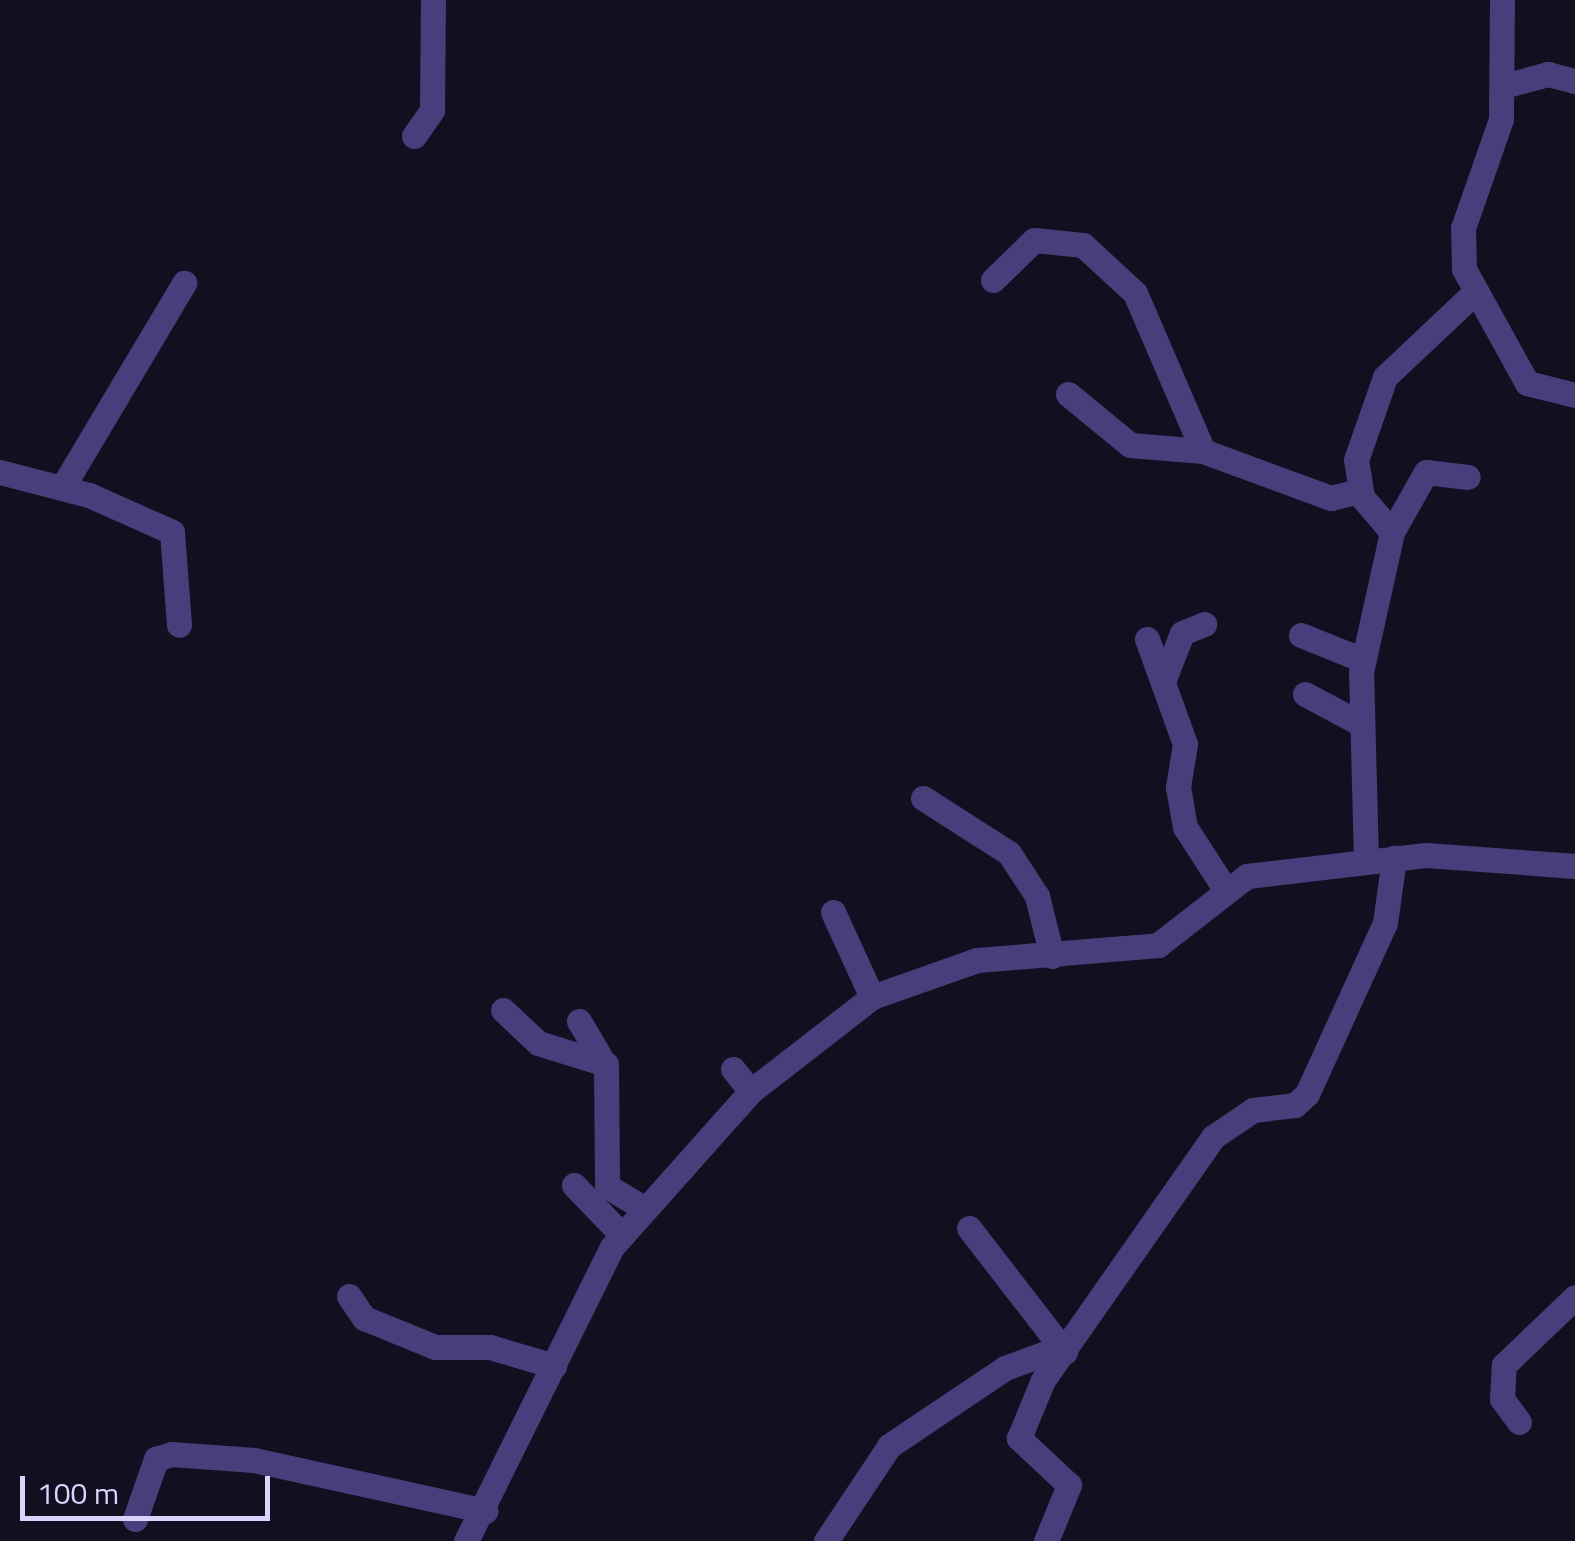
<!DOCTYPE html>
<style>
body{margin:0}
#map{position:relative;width:1575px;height:1541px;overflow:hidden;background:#140f20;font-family:"Titillium Web",sans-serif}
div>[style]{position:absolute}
.minor>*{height:25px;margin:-12.5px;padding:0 12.5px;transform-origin:12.5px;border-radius:12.5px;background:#473f7b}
span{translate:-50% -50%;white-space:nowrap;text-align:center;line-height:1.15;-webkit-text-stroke:8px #140f20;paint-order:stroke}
.scale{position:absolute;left:20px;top:1476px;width:250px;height:45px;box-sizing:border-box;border:5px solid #dbd3fb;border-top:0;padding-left:12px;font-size:30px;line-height:35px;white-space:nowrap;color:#dbd3fb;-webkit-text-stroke:8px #140f20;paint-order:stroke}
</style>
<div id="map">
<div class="minor">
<i style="left:1502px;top:0;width:119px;rotate:90.5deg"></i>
<i style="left:1501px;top:119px;width:115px;rotate:109.2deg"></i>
<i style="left:1463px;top:228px;width:41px;rotate:88.6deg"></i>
<i style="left:1464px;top:269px;width:130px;rotate:61.1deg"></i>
<i style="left:1527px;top:383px;width:49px;rotate:14deg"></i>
<i style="left:1504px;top:86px;width:46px;rotate:-15.3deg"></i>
<i style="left:1548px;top:74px;width:28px;rotate:15deg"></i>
<i style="left:414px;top:136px;width:32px;rotate:-55deg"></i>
<i style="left:432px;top:110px;width:110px;rotate:-89.5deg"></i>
<i style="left:993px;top:280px;width:57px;rotate:-44.3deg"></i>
<i style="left:1034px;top:240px;width:49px;rotate:5.8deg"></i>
<i style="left:1083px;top:245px;width:71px;rotate:42.7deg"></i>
<i style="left:1135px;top:293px;width:172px;rotate:66.7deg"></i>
<i style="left:1203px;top:451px;width:136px;rotate:20.2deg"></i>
<i style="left:1331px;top:498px;width:30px;rotate:-14deg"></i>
<i style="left:1068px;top:394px;width:80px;rotate:39.4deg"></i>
<i style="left:1130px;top:445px;width:73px;rotate:4.7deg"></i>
<i style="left:0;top:472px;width:92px;rotate:14.5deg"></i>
<i style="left:89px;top:495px;width:91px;rotate:24deg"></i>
<i style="left:172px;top:532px;width:93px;rotate:85.7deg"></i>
<i style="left:62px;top:488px;width:239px;rotate:-59.2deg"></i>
<i style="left:1392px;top:532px;width:69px;rotate:-60.5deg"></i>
<i style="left:1426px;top:472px;width:42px;rotate:6.8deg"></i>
<i style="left:1301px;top:635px;width:67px;rotate:22deg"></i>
<i style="left:1147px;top:639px;width:112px;rotate:70.1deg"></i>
<i style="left:1185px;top:744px;width:44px;rotate:99.2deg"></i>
<i style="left:1178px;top:787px;width:41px;rotate:80.1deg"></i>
<i style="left:1185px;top:827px;width:70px;rotate:57.2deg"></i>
<i style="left:1164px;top:679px;width:49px;rotate:-68.6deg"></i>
<i style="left:1182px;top:633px;width:24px;rotate:-22deg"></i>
<i style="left:1305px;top:694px;width:61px;rotate:28.2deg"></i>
<i style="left:923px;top:798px;width:102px;rotate:32.6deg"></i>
<i style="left:1009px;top:853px;width:51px;rotate:56.9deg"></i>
<i style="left:1037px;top:896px;width:62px;rotate:76deg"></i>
<i style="left:1366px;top:861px;width:189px;rotate:-91.5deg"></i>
<i style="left:1361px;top:672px;width:143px;rotate:-77.5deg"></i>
<i style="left:1392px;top:532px;width:46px;rotate:-130.6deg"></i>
<i style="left:1362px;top:497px;width:37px;rotate:-99deg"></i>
<i style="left:1356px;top:460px;width:88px;rotate:-70.7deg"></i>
<i style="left:1385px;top:377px;width:120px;rotate:-43.3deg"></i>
<i style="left:833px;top:912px;width:94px;rotate:65.4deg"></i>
<i style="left:503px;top:1010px;width:48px;rotate:43.3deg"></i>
<i style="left:538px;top:1043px;width:71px;rotate:17.2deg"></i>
<i style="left:606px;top:1064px;width:122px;rotate:89.5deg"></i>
<i style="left:607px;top:1186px;width:44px;rotate:31.2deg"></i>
<i style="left:579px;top:1021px;width:45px;rotate:59.5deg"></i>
<i style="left:733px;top:1069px;width:28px;rotate:51deg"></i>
<i style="left:574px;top:1185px;width:69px;rotate:46.2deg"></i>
<i style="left:969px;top:1228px;width:157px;rotate:52.3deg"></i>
<i style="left:349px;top:1296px;width:27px;rotate:56deg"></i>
<i style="left:364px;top:1318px;width:77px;rotate:22.2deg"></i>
<i style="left:435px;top:1347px;width:55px"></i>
<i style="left:490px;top:1347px;width:67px;rotate:16.5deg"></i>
<i style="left:1519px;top:1422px;width:29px;rotate:-126deg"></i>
<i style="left:1502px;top:1399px;width:34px;rotate:-87deg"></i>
<i style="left:1504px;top:1365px;width:98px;rotate:-43.8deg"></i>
<i style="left:135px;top:1519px;width:64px;rotate:-70.7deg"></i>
<i style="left:156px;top:1459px;width:16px;rotate:-18deg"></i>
<i style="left:171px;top:1454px;width:83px;rotate:4.1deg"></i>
<i style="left:254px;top:1460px;width:237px;rotate:12.4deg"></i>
<i style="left:466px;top:1541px;width:328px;rotate:-63.6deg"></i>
<i style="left:612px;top:1247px;width:209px;rotate:-48.3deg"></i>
<i style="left:751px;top:1091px;width:153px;rotate:-37.8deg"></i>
<i style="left:872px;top:997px;width:111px;rotate:-19.4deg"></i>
<i style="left:977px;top:960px;width:182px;rotate:-4.7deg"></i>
<i style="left:1158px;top:945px;width:113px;rotate:-37.8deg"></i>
<i style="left:1247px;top:876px;width:180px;rotate:-6.7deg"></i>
<i style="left:1426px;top:855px;width:149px;rotate:4.2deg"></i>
<i style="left:826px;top:1541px;width:114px;rotate:-56.4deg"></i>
<i style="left:889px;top:1446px;width:140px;rotate:-33.9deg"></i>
<i style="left:1005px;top:1368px;width:58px;rotate:-20.3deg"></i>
<i style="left:1046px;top:1541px;width:61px;rotate:-67.7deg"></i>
<i style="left:1069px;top:1485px;width:69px;rotate:-136.8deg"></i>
<i style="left:1019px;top:1438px;width:63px;rotate:-67.5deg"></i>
<i style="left:1043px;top:1380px;width:297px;rotate:-55deg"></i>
<i style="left:1213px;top:1137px;width:48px;rotate:-34deg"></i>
<i style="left:1253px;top:1110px;width:42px;rotate:-6.8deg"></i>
<i style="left:1295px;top:1105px;width:16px;rotate:-43deg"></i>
<i style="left:1307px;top:1094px;width:188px;rotate:-65.5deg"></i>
<i style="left:1385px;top:923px;width:66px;rotate:-82.1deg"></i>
</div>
<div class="scale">100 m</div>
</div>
